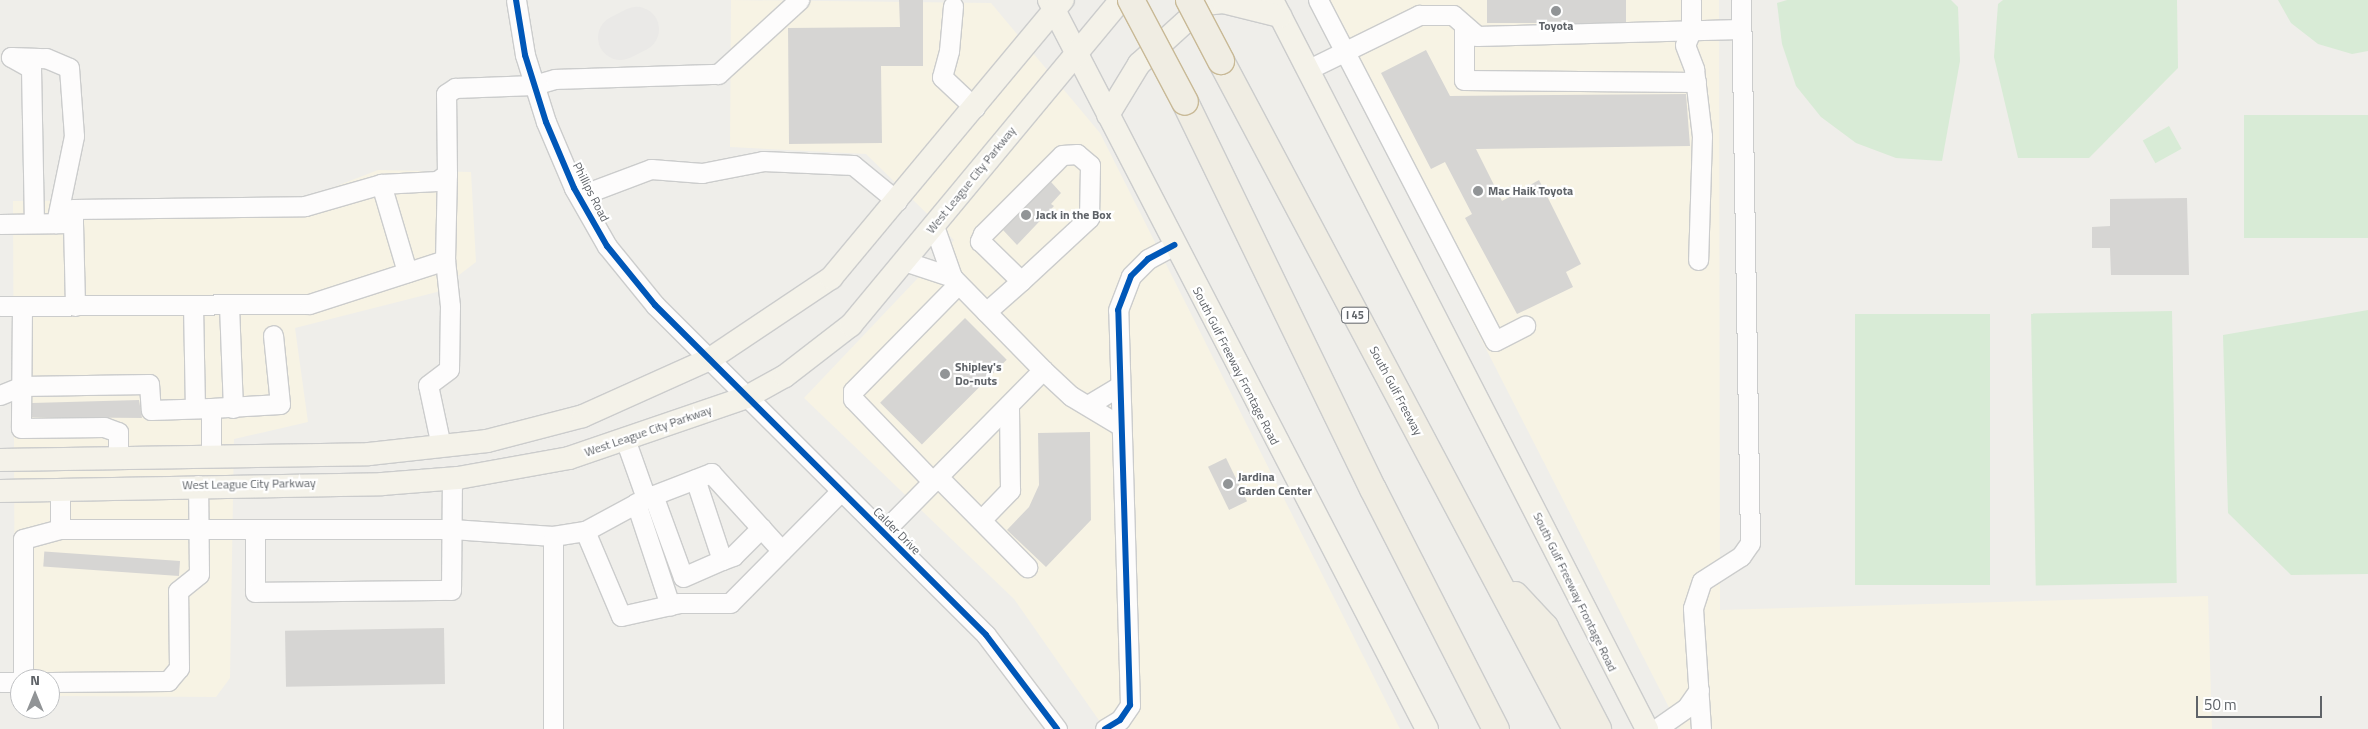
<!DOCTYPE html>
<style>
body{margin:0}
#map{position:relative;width:2368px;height:729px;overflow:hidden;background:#efeeea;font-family:"Titillium Web",sans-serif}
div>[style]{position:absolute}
.commercial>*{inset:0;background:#f7f3e4}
.green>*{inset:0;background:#d8ebd6;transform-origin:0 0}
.taxiway>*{height:45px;margin:-22.5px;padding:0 22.5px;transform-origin:22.5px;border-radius:22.5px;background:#eae9e7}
.building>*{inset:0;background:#d6d5d3;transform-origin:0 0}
.roads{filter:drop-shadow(1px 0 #cbcccc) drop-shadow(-1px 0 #cbcccc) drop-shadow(0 1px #cbcccc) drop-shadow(0 -1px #cbcccc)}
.minor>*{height:19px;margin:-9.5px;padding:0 9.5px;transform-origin:9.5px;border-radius:9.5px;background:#fdfcfc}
.major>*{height:22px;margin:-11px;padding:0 11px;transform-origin:11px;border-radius:11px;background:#f4f2e9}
.highway>*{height:26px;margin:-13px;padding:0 13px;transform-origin:13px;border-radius:13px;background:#f0ede3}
.bridges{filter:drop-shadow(1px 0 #c8b996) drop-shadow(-1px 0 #c8b996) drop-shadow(0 1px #c8b996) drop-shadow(0 -1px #c8b996)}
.highway-bridge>*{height:26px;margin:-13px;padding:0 13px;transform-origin:13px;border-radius:13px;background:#f0ede3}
.cycleway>*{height:6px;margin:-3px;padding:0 3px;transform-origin:3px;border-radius:3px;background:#0057b8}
.dots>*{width:14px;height:14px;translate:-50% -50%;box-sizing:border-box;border:2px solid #fff;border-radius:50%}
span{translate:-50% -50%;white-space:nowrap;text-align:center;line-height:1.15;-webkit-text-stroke:4.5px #fff;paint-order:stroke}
.shield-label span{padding:1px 4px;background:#fff;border:1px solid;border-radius:4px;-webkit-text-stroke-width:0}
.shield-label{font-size:11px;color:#5f6368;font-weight:700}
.poi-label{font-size:12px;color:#5f6368;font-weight:700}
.left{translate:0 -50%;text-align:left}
.street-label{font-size:12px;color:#5f6368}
.north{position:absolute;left:10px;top:669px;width:50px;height:50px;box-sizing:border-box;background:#fff;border:1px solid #bfc1c3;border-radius:50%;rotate:0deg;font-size:14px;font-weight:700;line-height:20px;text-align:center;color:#5f6368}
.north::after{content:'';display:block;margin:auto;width:18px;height:22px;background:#919496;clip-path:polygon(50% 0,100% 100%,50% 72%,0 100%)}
.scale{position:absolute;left:2196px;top:696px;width:126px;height:22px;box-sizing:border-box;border:2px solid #5f6368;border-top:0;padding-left:6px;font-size:15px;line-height:18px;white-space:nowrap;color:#5f6368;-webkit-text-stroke:4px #fff;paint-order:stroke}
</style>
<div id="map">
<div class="commercial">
<i style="clip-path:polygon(731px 0,991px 3px,1100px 133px,1400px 729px,1105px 729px,1014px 599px,804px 398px,954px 240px,866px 154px,730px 147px)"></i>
<i style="clip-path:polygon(1308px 0,1719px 0,1720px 610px,2208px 596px,2212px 729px,1680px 729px)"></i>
<i style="clip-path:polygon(378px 170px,471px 172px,476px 262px,437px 292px,295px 328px,308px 422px,234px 439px,230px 678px,216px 697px,50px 696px,50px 679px,20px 679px,20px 696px,15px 696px,13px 201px,303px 199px)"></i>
</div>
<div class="green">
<i style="clip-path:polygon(1787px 0,1951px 0,1958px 7px,1960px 61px,1942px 161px,1896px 158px,1856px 143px,1821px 117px,1796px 86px,1782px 44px,1777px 3px)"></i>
<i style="clip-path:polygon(2003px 0,2177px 0,2178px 68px,2089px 158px,2018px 158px,1994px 57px,1998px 4px)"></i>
<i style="clip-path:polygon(2278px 0,2368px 0,2368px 51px,2352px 54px,2318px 44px,2291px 23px)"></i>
<i style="left:2368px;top:115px;width:123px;height:124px;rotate:90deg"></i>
<i style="left:2169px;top:126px;width:26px;height:30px;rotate:61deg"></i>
<i style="clip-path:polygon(2368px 310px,2368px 574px,2291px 575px,2228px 513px,2223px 335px)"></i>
<i style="left:2172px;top:311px;width:272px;height:141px;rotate:89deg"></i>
<i style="left:1855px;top:314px;width:135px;height:271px"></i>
</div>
<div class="taxiway">
<i style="left:620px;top:37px;width:18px;rotate:-27deg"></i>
</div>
<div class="building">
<i style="clip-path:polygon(899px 0,923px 0,923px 66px,881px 66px,882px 143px,789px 144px,788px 28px,900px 27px)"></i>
<i style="left:1487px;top:0;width:139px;height:23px"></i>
<i style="clip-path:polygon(1426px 50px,1450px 96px,1686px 94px,1690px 146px,1476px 149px,1502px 201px,1539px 180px,1581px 264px,1566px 272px,1573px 287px,1517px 314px,1465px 218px,1472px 214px,1445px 162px,1431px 169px,1381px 73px)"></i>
<i style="clip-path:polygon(1051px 182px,1061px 193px,1051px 204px,1054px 206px,1017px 245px,1003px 230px)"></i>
<i style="clip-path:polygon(2187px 198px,2189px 275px,2111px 275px,2110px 248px,2092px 248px,2092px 227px,2110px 226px,2110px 199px)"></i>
<i style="left:965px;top:318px;width:59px;height:120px;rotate:45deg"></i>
<i style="clip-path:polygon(139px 400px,142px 418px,32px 417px,32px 403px)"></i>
<i style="clip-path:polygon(1090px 432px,1091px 520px,1046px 567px,1007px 530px,1029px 507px,1039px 485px,1038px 433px)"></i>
<i style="left:1226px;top:458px;width:48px;height:20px;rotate:64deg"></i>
<i style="left:180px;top:561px;width:15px;height:136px;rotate:94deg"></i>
<i style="left:444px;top:628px;width:56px;height:159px;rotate:89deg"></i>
</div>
<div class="roads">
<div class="minor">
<i style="left:516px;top:0;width:56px;rotate:80.7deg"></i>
<i style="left:525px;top:55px;width:70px;rotate:72.6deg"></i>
<i style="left:546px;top:122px;width:72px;rotate:67deg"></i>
<i style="left:574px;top:188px;width:67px;rotate:60.4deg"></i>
<i style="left:607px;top:246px;width:76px;rotate:50.9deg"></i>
<i style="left:655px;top:305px;width:467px;rotate:44.9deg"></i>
<i style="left:986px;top:635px;width:118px;rotate:52.9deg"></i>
<i style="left:1318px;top:0;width:384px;rotate:62.6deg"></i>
<i style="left:1495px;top:341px;width:34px;rotate:-27deg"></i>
<i style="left:1691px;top:0;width:31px;rotate:90deg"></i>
<i style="left:1691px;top:31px;width:15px;rotate:113deg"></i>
<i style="left:1685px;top:45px;width:26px;rotate:69deg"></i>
<i style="left:1694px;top:69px;width:67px;rotate:83.2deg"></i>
<i style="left:1702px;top:136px;width:124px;rotate:91.8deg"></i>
<i style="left:953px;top:6px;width:45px;rotate:95.1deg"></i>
<i style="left:949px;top:51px;width:27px;rotate:105deg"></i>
<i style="left:942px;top:77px;width:45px;rotate:43.2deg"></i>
<i style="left:1464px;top:25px;width:55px;rotate:90deg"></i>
<i style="left:1464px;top:80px;width:232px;rotate:0.5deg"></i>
<i style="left:11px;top:57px;width:35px;rotate:2deg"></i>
<i style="left:46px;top:58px;width:25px;rotate:23deg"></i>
<i style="left:69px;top:68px;width:68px;rotate:85.8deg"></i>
<i style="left:74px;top:136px;width:89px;rotate:101.7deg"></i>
<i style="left:11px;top:57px;width:23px;rotate:29deg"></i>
<i style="left:31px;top:68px;width:155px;rotate:88.9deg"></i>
<i style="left:1309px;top:69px;width:123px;rotate:-26.1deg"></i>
<i style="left:1419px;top:15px;width:34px"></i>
<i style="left:1453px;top:15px;width:32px;rotate:41deg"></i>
<i style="left:1477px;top:36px;width:264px;rotate:-1.5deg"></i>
<i style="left:381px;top:184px;width:56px;rotate:-3.1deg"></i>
<i style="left:437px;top:181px;width:12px;rotate:-35deg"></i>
<i style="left:447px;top:174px;width:80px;rotate:-90.7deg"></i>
<i style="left:446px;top:94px;width:11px;rotate:-34deg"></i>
<i style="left:455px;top:88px;width:79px;rotate:-2.2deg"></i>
<i style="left:534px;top:85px;width:22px;rotate:-16deg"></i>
<i style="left:555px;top:79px;width:163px;rotate:-1.8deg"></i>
<i style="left:718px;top:74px;width:110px;rotate:-42.4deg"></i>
<i style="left:579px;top:196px;width:77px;rotate:-20.6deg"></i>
<i style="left:651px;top:169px;width:51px;rotate:4.5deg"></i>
<i style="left:702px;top:173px;width:62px;rotate:-11.1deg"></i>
<i style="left:763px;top:161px;width:90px;rotate:2.5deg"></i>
<i style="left:853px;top:165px;width:57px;rotate:39.3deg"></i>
<i style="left:73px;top:223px;width:14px;rotate:-90deg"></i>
<i style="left:73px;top:209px;width:232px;rotate:-0.7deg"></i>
<i style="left:305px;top:206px;width:79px;rotate:-16.1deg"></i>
<i style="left:381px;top:184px;width:92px;rotate:73.5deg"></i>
<i style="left:0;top:224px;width:73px;rotate:-0.8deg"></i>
<i style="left:73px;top:223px;width:83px;rotate:88.6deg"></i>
<i style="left:904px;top:261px;width:51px;rotate:18.4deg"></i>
<i style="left:193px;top:305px;width:103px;rotate:88.9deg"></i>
<i style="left:229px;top:305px;width:103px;rotate:87.8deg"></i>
<i style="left:0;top:306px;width:309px;rotate:-0.4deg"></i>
<i style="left:309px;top:304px;width:143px;rotate:-17.9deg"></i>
<i style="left:445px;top:260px;width:86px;rotate:-88.7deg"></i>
<i style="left:22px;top:306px;width:122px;rotate:90.5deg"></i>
<i style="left:21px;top:428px;width:83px;rotate:-0.7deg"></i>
<i style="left:104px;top:427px;width:15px;rotate:20deg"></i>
<i style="left:118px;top:432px;width:27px;rotate:90deg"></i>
<i style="left:986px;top:312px;width:47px;rotate:-41.5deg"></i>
<i style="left:1021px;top:281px;width:93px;rotate:-42.8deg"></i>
<i style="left:1089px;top:218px;width:53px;rotate:-88.9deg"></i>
<i style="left:1090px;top:165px;width:17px;rotate:-140deg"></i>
<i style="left:1077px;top:154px;width:15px;rotate:176deg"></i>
<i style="left:1062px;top:155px;width:112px;rotate:135deg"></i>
<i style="left:983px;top:234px;width:8px;rotate:113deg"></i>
<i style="left:980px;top:241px;width:57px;rotate:44.3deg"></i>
<i style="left:1043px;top:370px;width:38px;rotate:43deg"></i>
<i style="left:1071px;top:396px;width:58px;rotate:31deg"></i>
<i style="left:0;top:395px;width:24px;rotate:-22deg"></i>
<i style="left:22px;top:386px;width:127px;rotate:-0.9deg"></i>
<i style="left:149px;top:384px;width:26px;rotate:86deg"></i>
<i style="left:151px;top:410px;width:60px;rotate:-1.9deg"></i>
<i style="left:1088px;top:405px;width:37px;rotate:-31deg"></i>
<i style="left:625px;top:439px;width:63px;rotate:70.4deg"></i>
<i style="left:646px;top:498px;width:69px;rotate:151.6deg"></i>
<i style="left:585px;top:531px;width:92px;rotate:67deg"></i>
<i style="left:621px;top:616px;width:59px;rotate:-12.6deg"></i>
<i style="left:679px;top:603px;width:51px"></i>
<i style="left:730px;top:603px;width:158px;rotate:-45.3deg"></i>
<i style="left:441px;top:446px;width:62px;rotate:-102deg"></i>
<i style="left:428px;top:385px;width:26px;rotate:-37deg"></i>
<i style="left:449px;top:369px;width:63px;rotate:-89.1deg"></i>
<i style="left:450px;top:306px;width:46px;rotate:-96.2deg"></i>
<i style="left:211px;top:457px;width:49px;rotate:-90deg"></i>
<i style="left:211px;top:408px;width:69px;rotate:-3.3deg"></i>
<i style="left:280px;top:404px;width:69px;rotate:-95.8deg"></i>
<i style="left:938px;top:477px;width:127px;rotate:45.3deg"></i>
<i style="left:933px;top:482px;width:115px;rotate:-133.9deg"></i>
<i style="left:853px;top:399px;width:8px;rotate:-90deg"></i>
<i style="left:853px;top:391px;width:150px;rotate:-45.5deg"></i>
<i style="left:60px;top:490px;width:39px;rotate:90deg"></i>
<i style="left:60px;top:529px;width:392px"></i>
<i style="left:452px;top:529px;width:101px;rotate:4deg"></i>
<i style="left:553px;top:536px;width:193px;rotate:90deg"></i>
<i style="left:653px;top:495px;width:87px;rotate:69.9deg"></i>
<i style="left:683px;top:577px;width:43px;rotate:-23.6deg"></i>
<i style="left:722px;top:560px;width:85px;rotate:-108.4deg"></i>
<i style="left:646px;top:498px;width:70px;rotate:-21deg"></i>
<i style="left:711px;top:473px;width:105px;rotate:47.7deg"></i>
<i style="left:636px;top:503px;width:108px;rotate:71.6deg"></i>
<i style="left:981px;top:520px;width:42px;rotate:-46deg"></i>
<i style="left:1010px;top:490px;width:85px;rotate:-90.7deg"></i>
<i style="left:255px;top:530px;width:62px;rotate:90deg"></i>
<i style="left:255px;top:592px;width:196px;rotate:-0.6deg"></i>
<i style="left:451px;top:590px;width:111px;rotate:-89.5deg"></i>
<i style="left:883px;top:532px;width:228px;rotate:-45.4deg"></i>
<i style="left:1043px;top:370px;width:130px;rotate:-134.4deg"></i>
<i style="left:952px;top:277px;width:54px;rotate:-109.4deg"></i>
<i style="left:553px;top:536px;width:32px;rotate:-9deg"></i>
<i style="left:722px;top:560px;width:12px;rotate:-20deg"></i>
<i style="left:733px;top:556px;width:40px;rotate:-45deg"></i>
<i style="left:23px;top:679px;width:140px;rotate:-90deg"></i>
<i style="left:23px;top:539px;width:38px;rotate:-15deg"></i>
<i style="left:0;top:682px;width:20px"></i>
<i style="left:50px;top:682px;width:118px;rotate:-0.5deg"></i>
<i style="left:168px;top:681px;width:17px;rotate:-50deg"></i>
<i style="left:179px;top:668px;width:77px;rotate:-90.7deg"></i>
<i style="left:178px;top:591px;width:27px;rotate:-39deg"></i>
<i style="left:199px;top:574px;width:89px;rotate:-90.6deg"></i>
<i style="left:1105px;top:729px;width:17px;rotate:-31deg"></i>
<i style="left:1120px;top:720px;width:18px;rotate:-56deg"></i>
<i style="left:1130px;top:705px;width:395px;rotate:-91.7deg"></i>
<i style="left:1118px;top:310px;width:36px;rotate:-69deg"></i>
<i style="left:1131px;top:276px;width:24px;rotate:-45deg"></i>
<i style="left:1148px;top:259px;width:30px;rotate:-28deg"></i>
<i style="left:1656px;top:729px;width:38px;rotate:-35deg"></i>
<i style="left:1687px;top:707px;width:21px;rotate:-55deg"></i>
<i style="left:1701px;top:729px;width:121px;rotate:-93.8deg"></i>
<i style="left:1693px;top:608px;width:28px;rotate:-72deg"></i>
<i style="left:1702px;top:581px;width:46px;rotate:-32.7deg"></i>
<i style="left:1741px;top:556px;width:16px;rotate:-55deg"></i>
<i style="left:1750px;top:543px;width:543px;rotate:-90.95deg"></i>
</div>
<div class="major">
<i style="left:1049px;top:0;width:821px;rotate:62.59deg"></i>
<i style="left:1272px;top:0;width:820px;rotate:62.78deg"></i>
<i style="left:1108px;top:115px;width:60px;rotate:-58.7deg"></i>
<i style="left:1139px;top:64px;width:89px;rotate:-42.3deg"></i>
<i style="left:1205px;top:4px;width:18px;rotate:-6deg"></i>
<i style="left:1223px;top:2px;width:59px;rotate:13.8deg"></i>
<i style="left:0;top:460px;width:369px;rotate:-0.9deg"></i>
<i style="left:369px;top:454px;width:119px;rotate:-6.3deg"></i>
<i style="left:487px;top:441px;width:99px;rotate:-14.6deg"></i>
<i style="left:583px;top:416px;width:139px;rotate:-24.2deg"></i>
<i style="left:710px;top:359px;width:146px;rotate:-33.8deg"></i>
<i style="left:831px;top:278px;width:362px;rotate:-50.2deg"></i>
<i style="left:0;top:491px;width:382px;rotate:-1deg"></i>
<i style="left:382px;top:484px;width:76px;rotate:-4.5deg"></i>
<i style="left:458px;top:478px;width:113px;rotate:-10.2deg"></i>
<i style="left:569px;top:458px;width:188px;rotate:-18.9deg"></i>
<i style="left:747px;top:397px;width:43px;rotate:-28.9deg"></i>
<i style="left:785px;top:376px;width:83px;rotate:-37.7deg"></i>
<i style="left:851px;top:325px;width:423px;rotate:-50.3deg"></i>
</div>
<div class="highway">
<i style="left:1221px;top:61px;width:756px;rotate:62.01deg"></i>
<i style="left:1185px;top:102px;width:430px;rotate:64.1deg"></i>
<i style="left:1373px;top:489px;width:270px;rotate:62.9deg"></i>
<i style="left:1515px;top:595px;width:44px;rotate:46.8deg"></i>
<i style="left:1545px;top:627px;width:115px;rotate:62.5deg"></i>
</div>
</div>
<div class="bridges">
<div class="highway-bridge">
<i style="left:1131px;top:0;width:115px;rotate:62.1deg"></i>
<i style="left:1189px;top:0;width:69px;rotate:62.3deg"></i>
</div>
</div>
<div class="cycleway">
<i style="left:516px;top:0;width:56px;rotate:80.7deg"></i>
<i style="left:525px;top:55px;width:70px;rotate:72.6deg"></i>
<i style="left:546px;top:122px;width:72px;rotate:67deg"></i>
<i style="left:574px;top:188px;width:67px;rotate:60.4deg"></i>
<i style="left:607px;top:246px;width:76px;rotate:50.9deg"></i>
<i style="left:655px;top:305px;width:467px;rotate:44.9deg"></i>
<i style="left:986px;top:635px;width:118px;rotate:52.9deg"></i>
<i style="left:1105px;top:729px;width:17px;rotate:-31deg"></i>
<i style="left:1120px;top:720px;width:18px;rotate:-56deg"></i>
<i style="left:1130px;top:705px;width:395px;rotate:-91.7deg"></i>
<i style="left:1118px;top:310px;width:36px;rotate:-69deg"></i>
<i style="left:1131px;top:276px;width:24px;rotate:-45deg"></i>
<i style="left:1148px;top:259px;width:30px;rotate:-28deg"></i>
</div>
<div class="dots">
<i style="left:1556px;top:11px;background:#919496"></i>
<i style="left:1478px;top:191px;background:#919496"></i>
<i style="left:1026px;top:215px;background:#919496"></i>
<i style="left:945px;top:374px;background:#919496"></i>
<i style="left:1228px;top:484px;background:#919496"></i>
</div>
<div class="shield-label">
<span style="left:1355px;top:315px">I 45</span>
</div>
<div class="poi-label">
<span style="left:1556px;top:26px">Toyota</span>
<span class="left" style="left:1488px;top:191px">Mac Haik Toyota</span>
<span class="left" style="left:1036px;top:215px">Jack in the Box</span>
<span class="left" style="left:955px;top:374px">Shipley's<br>Do-nuts</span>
<span class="left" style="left:1238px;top:484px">Jardina<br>Garden Center</span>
</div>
<div class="street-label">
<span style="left:971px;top:180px;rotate:-51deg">West League City Parkway</span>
<span style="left:591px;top:192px;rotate:63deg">Phillips Road</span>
<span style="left:1236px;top:366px;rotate:63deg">South Gulf Freeway Frontage Road</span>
<span style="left:1396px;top:391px;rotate:62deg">South Gulf Freeway</span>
<span style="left:648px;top:431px;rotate:-19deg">West League City Parkway</span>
<span style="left:249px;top:484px;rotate:-1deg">West League City Parkway</span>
<span style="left:897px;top:531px;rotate:45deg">Calder Drive</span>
<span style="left:1575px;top:592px;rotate:64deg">South Gulf Freeway Frontage Road</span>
</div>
<div class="north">N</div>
<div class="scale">50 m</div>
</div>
